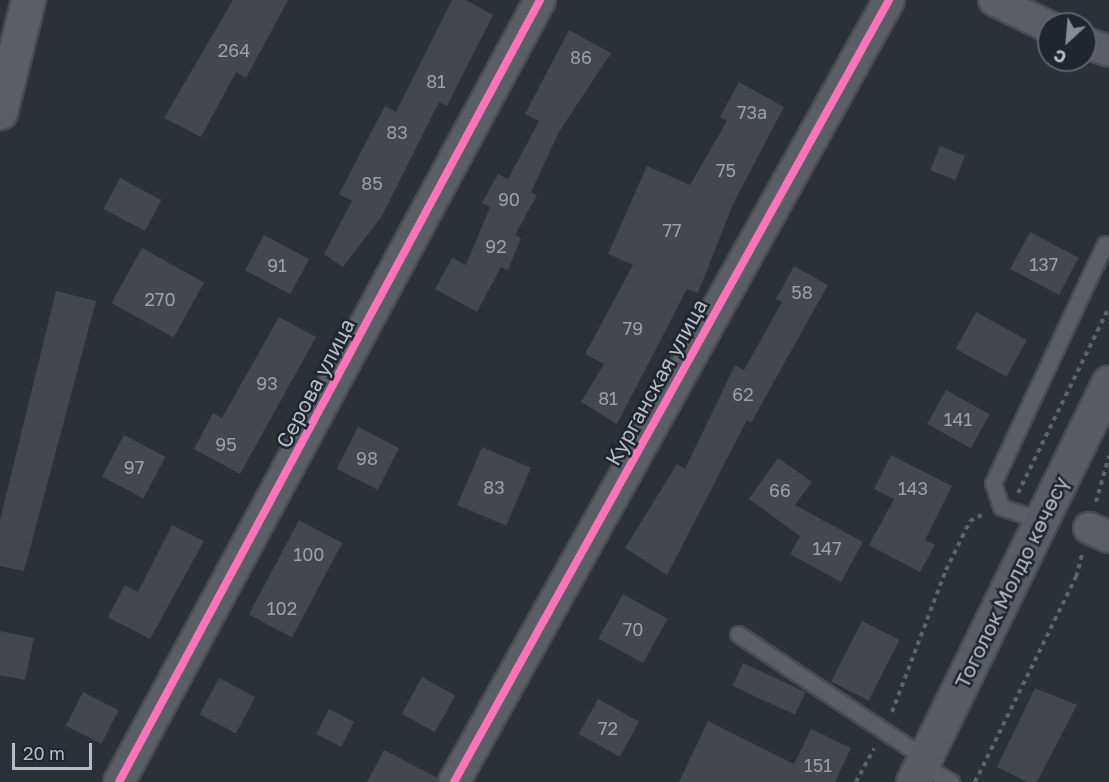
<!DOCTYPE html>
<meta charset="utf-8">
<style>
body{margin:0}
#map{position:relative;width:1109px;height:782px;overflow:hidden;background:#2c3037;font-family:"Golos Text",sans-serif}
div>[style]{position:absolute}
.building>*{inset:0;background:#44484d;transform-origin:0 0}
.path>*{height:4px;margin-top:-2px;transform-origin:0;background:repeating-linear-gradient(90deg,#5f6368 0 4.5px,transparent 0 9px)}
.roads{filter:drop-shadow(2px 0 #484b50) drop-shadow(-2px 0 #484b50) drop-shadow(0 2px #484b50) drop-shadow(0 -2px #484b50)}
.service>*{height:15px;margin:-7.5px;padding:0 7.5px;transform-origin:7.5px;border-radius:7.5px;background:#5b5e64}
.minor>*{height:30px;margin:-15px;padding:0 15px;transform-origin:15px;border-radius:15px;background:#5b5e64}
.tertiary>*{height:33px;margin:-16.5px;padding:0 16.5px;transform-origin:16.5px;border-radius:16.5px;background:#5b5e64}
.secondary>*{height:33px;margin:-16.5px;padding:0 16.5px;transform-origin:16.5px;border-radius:16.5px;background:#595d63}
.cycleway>*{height:8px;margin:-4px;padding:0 4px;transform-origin:4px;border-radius:4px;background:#fb73b8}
span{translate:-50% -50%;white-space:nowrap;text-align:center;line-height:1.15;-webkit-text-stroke:5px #1f2630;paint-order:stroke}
.number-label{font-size:18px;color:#9aa0a8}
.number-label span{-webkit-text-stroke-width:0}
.street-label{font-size:21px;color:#b6bdc7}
.north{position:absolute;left:1037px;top:12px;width:60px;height:60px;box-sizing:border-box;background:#1f2630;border:2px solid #5b626c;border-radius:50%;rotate:206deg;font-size:16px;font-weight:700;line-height:24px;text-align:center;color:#b6bdc7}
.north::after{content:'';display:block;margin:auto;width:21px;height:27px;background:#868c95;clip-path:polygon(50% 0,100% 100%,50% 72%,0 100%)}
.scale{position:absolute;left:12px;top:743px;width:80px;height:27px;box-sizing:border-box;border:3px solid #b6bdc7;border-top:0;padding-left:8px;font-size:18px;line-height:21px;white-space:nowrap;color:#b6bdc7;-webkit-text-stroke:4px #1f2630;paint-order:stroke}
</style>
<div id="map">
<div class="building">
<i style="clip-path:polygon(233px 0,288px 0,246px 78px,236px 72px,201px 137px,164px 118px)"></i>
<i style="clip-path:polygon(452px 0,466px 0,493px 15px,447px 106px,439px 102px,382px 216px,343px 267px,324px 254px,352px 201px,339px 194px,385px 106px,396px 112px)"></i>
<i style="clip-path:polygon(569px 30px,611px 53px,559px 132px,531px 192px,537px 195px,515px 235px,521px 238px,508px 270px,501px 267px,477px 312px,435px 289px,452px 258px,466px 265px,490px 207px,482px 203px,498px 174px,508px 179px,539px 121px,525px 114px)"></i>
<i style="clip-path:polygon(739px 82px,784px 107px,733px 204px,698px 293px,687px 289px,617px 424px,581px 402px,604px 364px,585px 354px,633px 265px,608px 254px,647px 166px,690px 185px,727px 121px,720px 117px)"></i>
<i style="left:940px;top:146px;width:27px;height:26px;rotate:22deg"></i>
<i style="left:120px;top:178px;width:47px;height:35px;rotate:28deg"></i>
<i style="left:1030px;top:232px;width:55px;height:42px;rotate:28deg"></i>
<i style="left:264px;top:235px;width:51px;height:40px;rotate:28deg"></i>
<i style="left:142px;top:248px;width:71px;height:63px;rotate:29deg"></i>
<i style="clip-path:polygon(794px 266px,828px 285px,751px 423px,747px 420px,667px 575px,625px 548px,677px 464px,685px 469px,735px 365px,744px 370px,782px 302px,776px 299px)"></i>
<i style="clip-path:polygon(56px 291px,96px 301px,24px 571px,0 566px,0 520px)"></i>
<i style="left:976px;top:312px;width:58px;height:42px;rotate:29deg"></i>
<i style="clip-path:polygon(279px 317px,316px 337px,240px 474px,194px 449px,213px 413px,222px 418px)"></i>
<i style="left:946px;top:390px;width:50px;height:39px;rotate:29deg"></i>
<i style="left:358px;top:427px;width:46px;height:47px;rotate:27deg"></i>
<i style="left:124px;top:435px;width:47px;height:47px;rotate:28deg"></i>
<i style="left:482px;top:447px;width:53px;height:63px;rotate:23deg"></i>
<i style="clip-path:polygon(891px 455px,952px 486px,925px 540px,935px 545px,920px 572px,869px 545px,894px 499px,874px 489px)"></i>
<i style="clip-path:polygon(778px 458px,812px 482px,795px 505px,863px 542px,841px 582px,790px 554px,800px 536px,749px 499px)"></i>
<i style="left:299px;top:520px;width:49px;height:107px;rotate:28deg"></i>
<i style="clip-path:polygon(172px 525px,204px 541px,150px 639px,108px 617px,125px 585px,138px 592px)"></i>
<i style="left:623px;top:594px;width:51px;height:51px;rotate:29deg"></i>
<i style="left:862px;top:621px;width:42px;height:68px;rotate:27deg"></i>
<i style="clip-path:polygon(0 631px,34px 638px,25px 680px,0 675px)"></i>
<i style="left:743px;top:663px;width:69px;height:25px;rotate:25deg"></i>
<i style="left:422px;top:677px;width:38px;height:42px;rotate:29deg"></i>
<i style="left:219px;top:678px;width:41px;height:41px;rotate:28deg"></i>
<i style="clip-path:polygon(1035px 688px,1077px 705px,1037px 782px,1028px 782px,997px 767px)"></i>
<i style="left:83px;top:692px;width:40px;height:38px;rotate:27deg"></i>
<i style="left:598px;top:699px;width:47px;height:40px;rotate:29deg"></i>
<i style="left:329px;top:709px;width:28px;height:28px;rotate:27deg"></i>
<i style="clip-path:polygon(708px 721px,794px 764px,811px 729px,851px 748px,835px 782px,679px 782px)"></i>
<i style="clip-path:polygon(384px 750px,438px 778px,437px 782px,367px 782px)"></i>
</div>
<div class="path">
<i style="left:1018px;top:493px;width:207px;rotate:-63.9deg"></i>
<i style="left:1096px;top:502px;width:48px;rotate:-74.2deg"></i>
<i style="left:892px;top:712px;width:152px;rotate:-69.2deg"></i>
<i style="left:946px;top:570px;width:55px;rotate:-63.9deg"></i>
<i style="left:970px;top:521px;width:13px;rotate:-27deg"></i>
<i style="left:856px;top:782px;width:38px;rotate:-62deg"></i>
<i style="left:975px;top:782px;width:229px;rotate:-63.8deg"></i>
<i style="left:1076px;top:577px;width:23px;rotate:-75deg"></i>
</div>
<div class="roads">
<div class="service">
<i style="left:1041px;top:520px;width:42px;rotate:-162deg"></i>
<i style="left:1001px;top:507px;width:25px;rotate:-108deg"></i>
<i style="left:993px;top:483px;width:264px;rotate:-64.9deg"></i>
<i style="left:738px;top:634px;width:224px;rotate:33.5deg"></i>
<i style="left:922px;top:765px;width:34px;rotate:30deg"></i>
</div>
<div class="minor">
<i style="left:994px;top:0;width:61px;rotate:26.1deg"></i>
<i style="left:1085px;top:43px;width:25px;rotate:18deg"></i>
<i style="left:1089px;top:528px;width:22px;rotate:24deg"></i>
<i style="left:119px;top:782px;width:888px;rotate:-61.7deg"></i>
<i style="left:454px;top:782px;width:895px;rotate:-60.91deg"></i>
</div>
<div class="tertiary">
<i style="left:0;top:112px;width:115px;rotate:-76deg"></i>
</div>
<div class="secondary">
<i style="left:913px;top:782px;width:445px;rotate:-63.9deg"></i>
</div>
</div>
<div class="cycleway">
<i style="left:119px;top:782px;width:888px;rotate:-61.7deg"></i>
<i style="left:454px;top:782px;width:895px;rotate:-60.91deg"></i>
</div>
<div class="number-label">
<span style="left:234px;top:50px">264</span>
<span style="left:581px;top:57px">86</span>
<span style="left:436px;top:81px">81</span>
<span style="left:752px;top:112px">73а</span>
<span style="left:397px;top:132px">83</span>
<span style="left:726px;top:170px">75</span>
<span style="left:372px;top:183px">85</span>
<span style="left:509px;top:199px">90</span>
<span style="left:672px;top:230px">77</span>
<span style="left:496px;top:246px">92</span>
<span style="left:1044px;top:264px">137</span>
<span style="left:277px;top:265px">91</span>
<span style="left:802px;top:292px">58</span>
<span style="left:160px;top:299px">270</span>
<span style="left:633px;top:328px">79</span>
<span style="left:267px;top:383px">93</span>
<span style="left:743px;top:394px">62</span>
<span style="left:608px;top:398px">81</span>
<span style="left:958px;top:419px">141</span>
<span style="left:226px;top:444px">95</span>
<span style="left:367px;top:458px">98</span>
<span style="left:134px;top:467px">97</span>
<span style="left:494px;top:487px">83</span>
<span style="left:913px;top:488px">143</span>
<span style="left:780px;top:490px">66</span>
<span style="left:827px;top:548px">147</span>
<span style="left:309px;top:554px">100</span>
<span style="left:282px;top:608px">102</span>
<span style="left:633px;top:629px">70</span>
<span style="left:608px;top:728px">72</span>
<span style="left:818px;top:765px">151</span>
</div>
<div class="street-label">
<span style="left:656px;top:382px;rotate:-61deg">Курганская улица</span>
<span style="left:315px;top:383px;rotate:-62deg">Серова улица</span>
<span style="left:1011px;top:582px;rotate:-64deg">Тоголок Молдо көчөсү</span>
</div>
<div class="north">С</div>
<div class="scale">20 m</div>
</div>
